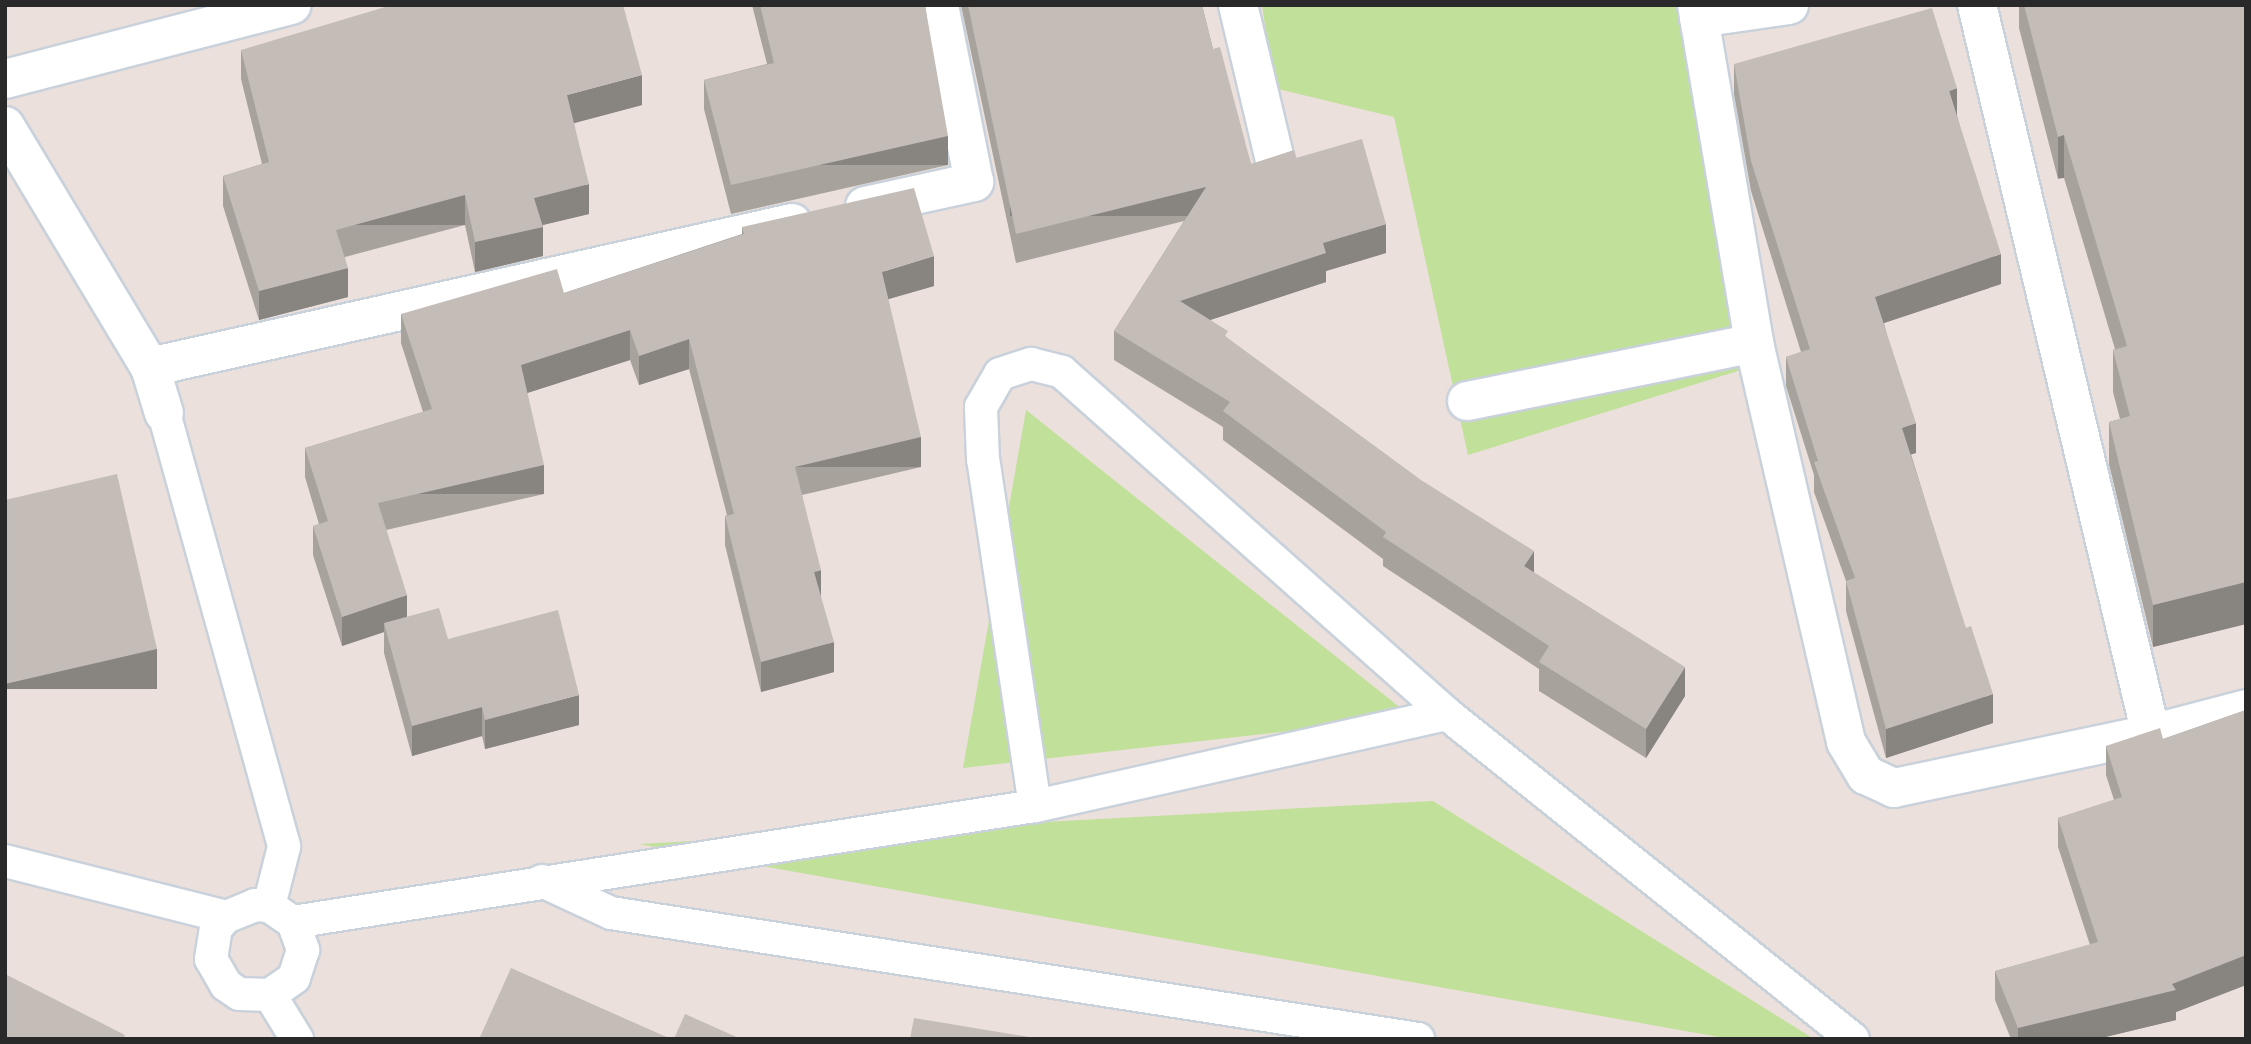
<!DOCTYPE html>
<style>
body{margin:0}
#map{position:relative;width:2251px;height:1044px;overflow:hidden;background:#ebe0db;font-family:Barlow,sans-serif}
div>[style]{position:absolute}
.green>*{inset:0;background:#c1e099}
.roads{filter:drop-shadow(2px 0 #c9d1db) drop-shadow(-2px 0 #c9d1db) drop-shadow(0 2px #c9d1db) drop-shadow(0 -2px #c9d1db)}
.service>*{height:32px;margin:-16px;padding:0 16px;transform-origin:16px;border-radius:16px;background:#fff}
.minor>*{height:38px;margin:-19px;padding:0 19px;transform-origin:19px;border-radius:19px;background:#fff}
.wall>*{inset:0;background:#a8a29d}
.shaded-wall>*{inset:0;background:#888480;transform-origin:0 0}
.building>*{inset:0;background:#c3bcb7}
span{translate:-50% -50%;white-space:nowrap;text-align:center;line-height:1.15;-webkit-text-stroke:6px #fff;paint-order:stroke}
.frame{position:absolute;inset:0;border:7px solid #292929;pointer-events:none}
</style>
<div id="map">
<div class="green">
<i style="clip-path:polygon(1262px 5px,1706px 5px,1757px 365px,1468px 455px,1394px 117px,1274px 88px)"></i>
<i style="clip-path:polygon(1026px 410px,1412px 717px,963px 768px)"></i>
<i style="clip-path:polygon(1433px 801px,1814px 1039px,1730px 1039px,639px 844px)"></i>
</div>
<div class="roads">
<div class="service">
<i style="left:164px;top:413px;width:450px;rotate:74.5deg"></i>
<i style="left:284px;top:847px;width:61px;rotate:104.3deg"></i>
<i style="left:1447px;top:714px;width:422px;rotate:167.4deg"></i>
<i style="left:1035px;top:806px;width:350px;rotate:-98.5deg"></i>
<i style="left:983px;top:460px;width:53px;rotate:-92.2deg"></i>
<i style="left:981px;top:407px;width:38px;rotate:-60deg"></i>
<i style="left:1000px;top:374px;width:33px;rotate:-18deg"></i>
<i style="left:1031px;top:364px;width:32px;rotate:14deg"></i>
<i style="left:1062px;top:372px;width:515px;rotate:41.62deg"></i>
<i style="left:1447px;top:714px;width:520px;rotate:38.68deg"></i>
<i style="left:5px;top:861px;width:228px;rotate:14.2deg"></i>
<i style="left:542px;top:881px;width:76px;rotate:24.9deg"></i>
<i style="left:611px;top:913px;width:817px;rotate:8.87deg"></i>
<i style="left:293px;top:922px;width:30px;rotate:70deg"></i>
<i style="left:303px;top:950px;width:29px;rotate:108deg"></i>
<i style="left:294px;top:978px;width:29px;rotate:145deg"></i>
<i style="left:270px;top:995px;width:31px;rotate:-178deg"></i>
<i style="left:239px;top:994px;width:16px;rotate:-145deg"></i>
<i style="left:226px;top:985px;width:30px;rotate:-120deg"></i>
<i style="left:211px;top:959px;width:31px;rotate:-81deg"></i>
<i style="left:216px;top:928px;width:15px;rotate:-48deg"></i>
<i style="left:226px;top:917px;width:31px;rotate:-22deg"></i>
<i style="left:255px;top:905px;width:14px;rotate:4deg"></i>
<i style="left:269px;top:906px;width:29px;rotate:34deg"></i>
<i style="left:293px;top:922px;width:751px;rotate:-8.89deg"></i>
<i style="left:270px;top:995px;width:52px;rotate:58.5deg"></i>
</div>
<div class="minor">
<i style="left:1238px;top:5px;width:164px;rotate:76.6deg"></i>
<i style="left:1697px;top:5px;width:343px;rotate:80.4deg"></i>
<i style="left:1754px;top:343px;width:409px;rotate:77deg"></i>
<i style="left:1846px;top:742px;width:39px;rotate:59deg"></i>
<i style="left:1866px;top:775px;width:31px;rotate:25deg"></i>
<i style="left:1894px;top:788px;width:263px;rotate:-11.9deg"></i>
<i style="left:2151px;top:734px;width:98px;rotate:-14.7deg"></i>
<i style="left:1977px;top:5px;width:749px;rotate:76.58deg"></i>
<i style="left:1699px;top:18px;width:91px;rotate:-8.2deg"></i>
<i style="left:5px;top:79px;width:296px;rotate:-14.5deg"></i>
<i style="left:5px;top:126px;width:281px;rotate:59deg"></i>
<i style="left:150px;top:367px;width:48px;rotate:73.1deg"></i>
<i style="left:865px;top:206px;width:112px;rotate:-12.4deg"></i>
<i style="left:974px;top:182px;width:180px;rotate:-101.2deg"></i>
<i style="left:150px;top:367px;width:658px;rotate:-12.64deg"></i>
<i style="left:1467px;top:401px;width:293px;rotate:-11.4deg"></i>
</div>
</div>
<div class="wall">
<i style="clip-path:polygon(752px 5px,925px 5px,948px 165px,731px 214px,704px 109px,704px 80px,767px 64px)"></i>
<i style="clip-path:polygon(961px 5px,1202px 5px,1213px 49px,1251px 164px,1296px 158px,1386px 253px,1326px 271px,1326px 282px,1210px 320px,1228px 339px,1534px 573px,1685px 696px,1646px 758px,1539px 691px,1539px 669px,1383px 566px,1383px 559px,1223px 440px,1223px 427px,1114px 360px,1114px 331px,1184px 221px,1016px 263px)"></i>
<i style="clip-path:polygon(2019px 5px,2246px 5px,2246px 624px,2153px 647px,2109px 464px,2109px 422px,2120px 419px,2113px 392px,2113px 350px,2115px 349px,2064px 178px,2058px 179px,2019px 28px)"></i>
<i style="clip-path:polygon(241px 50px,642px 105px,574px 123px,589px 214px,543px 225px,543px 256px,475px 272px,465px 225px,345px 257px,348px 297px,259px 320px,223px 206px,223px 176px,262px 164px,241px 79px)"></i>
<i style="clip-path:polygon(1734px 64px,1957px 115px,2001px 284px,1884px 323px,1916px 453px,1911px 454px,1993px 723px,1886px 758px,1846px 611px,1846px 581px,1814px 492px,1814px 475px,1786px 386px,1786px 357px,1801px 352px,1751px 191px,1734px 94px)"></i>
<i style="clip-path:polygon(742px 227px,934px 286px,888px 299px,921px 467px,802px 495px,834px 672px,761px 692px,725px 545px,725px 516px,727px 515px,689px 369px,639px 385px,630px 360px,527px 393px,544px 494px,386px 530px,407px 617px,448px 639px,579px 725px,485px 749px,482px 736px,412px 756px,384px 653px,384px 632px,342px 646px,313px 555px,313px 526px,319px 524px,305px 477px,305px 448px,423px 412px,401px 343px,401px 314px,564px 293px,742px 234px)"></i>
<i style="clip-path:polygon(2246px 710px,2246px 985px,2176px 1012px,2176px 1020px,2097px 1039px,2011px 1039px,1995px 1000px,1995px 971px,2090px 945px,2058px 847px,2058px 818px,2114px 800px,2106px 775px,2106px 746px,2163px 739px)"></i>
</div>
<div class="shaded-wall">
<i style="clip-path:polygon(642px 75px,642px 105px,567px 125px,567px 95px)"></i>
<i style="clip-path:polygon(1957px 88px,1957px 118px,1949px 91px)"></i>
<i style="left:2064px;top:135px;width:43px;height:6px;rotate:90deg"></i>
<i style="left:948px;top:136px;width:29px;height:222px;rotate:90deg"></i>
<i style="clip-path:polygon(589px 184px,589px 214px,534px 227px,534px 198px)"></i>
<i style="left:1206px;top:187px;width:29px;height:196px;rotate:90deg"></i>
<i style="left:465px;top:195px;width:30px;height:134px;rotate:90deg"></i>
<i style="clip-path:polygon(1386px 224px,1386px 253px,1326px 271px,1326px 282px,1180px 330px,1180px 301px,1323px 243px)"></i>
<i style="clip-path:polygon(543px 227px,543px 256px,475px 272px,475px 242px)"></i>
<i style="clip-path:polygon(2001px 254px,2001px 284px,1875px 326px,1875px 297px)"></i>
<i style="clip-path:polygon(934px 256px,934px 286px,882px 301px,882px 272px)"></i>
<i style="clip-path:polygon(348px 268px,348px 297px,259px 320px,259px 291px)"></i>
<i style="clip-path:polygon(630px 330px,630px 360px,521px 395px,521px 365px)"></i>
<i style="clip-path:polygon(689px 339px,689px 369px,639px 385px,639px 356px)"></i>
<i style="clip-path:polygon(1916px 423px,1916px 453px,1902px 457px,1902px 428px)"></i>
<i style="left:921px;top:437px;width:30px;height:130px;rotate:90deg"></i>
<i style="left:544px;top:465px;width:29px;height:170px;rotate:90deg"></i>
<i style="clip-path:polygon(1534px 551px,1534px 580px,1524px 566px)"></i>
<i style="clip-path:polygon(821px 570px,821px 600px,814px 572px)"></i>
<i style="clip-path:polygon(2246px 582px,2246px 624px,2153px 647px,2153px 605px)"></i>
<i style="clip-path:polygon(407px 595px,407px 625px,384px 623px,384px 632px,342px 646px,342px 617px)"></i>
<i style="clip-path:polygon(834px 642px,834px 672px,761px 692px,761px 662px)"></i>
<i style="left:157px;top:649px;width:40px;height:156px;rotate:90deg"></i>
<i style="clip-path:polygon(1685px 667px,1685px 696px,1646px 758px,1646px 729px)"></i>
<i style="clip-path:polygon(1993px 694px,1993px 723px,1886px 758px,1886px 729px)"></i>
<i style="clip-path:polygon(579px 695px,579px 725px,485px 749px,485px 720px)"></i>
<i style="clip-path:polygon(482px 707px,482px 736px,412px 756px,412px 726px)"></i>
<i style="clip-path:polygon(2246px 955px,2246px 985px,2176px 1012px,2176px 1020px,2097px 1039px,2018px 1039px,2018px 1028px,2172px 984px)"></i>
</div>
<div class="building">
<i style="clip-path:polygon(392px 5px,623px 5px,642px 75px,567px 95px,589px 184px,534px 198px,543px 227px,475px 242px,465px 195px,336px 230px,348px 268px,259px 291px,223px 176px,269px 162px,241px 50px)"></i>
<i style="clip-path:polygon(760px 5px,925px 5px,948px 136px,731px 185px,704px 80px,774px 63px)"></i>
<i style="clip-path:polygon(968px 5px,1202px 5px,1213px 49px,1220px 47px,1251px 164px,1294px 150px,1296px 158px,1362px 139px,1386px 224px,1323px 243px,1326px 253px,1180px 301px,1228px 331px,1225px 336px,1421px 480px,1534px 551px,1524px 566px,1685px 667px,1646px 729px,1539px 662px,1549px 646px,1383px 537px,1386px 532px,1223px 411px,1230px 402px,1114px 331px,1206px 187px,1016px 234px)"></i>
<i style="clip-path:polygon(2024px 5px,2246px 5px,2246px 582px,2153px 605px,2109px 422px,2130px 416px,2113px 350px,2127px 346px,2064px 135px,2058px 137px)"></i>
<i style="clip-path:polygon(1932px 8px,1957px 88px,1949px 91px,2001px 254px,1875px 297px,1916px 423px,1902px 428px,1966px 628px,1971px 626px,1993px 694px,1886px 729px,1846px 581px,1855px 578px,1814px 462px,1818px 461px,1786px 357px,1810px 349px,1751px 161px,1734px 64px)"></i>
<i style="clip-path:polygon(914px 188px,934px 256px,882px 272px,921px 437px,795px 467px,821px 570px,814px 572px,834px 642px,761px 662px,725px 516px,734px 514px,689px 339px,639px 356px,630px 330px,521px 365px,544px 465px,378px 503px,407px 595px,342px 617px,313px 526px,328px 521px,305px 448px,432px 409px,401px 314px,557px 269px,564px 293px,744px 234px,742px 227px)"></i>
<i style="clip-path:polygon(117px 474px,157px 649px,5px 684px,5px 500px)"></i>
<i style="clip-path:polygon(439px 608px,448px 639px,558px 610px,579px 695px,485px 720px,482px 707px,412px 726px,384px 623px)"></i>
<i style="clip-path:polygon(2246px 710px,2246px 955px,2172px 984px,2176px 990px,2018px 1028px,1995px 971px,2098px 942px,2058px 818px,2122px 797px,2106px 746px,2160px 728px,2163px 739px)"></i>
<i style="clip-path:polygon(511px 968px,671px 1039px,483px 1039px,480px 1037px)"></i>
<i style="clip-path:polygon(5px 974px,125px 1035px,123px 1039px,5px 1039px)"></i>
<i style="clip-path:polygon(685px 1014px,741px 1039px,674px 1039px)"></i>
<i style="clip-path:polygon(914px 1018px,1041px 1039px,910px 1039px)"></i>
</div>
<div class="frame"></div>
</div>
